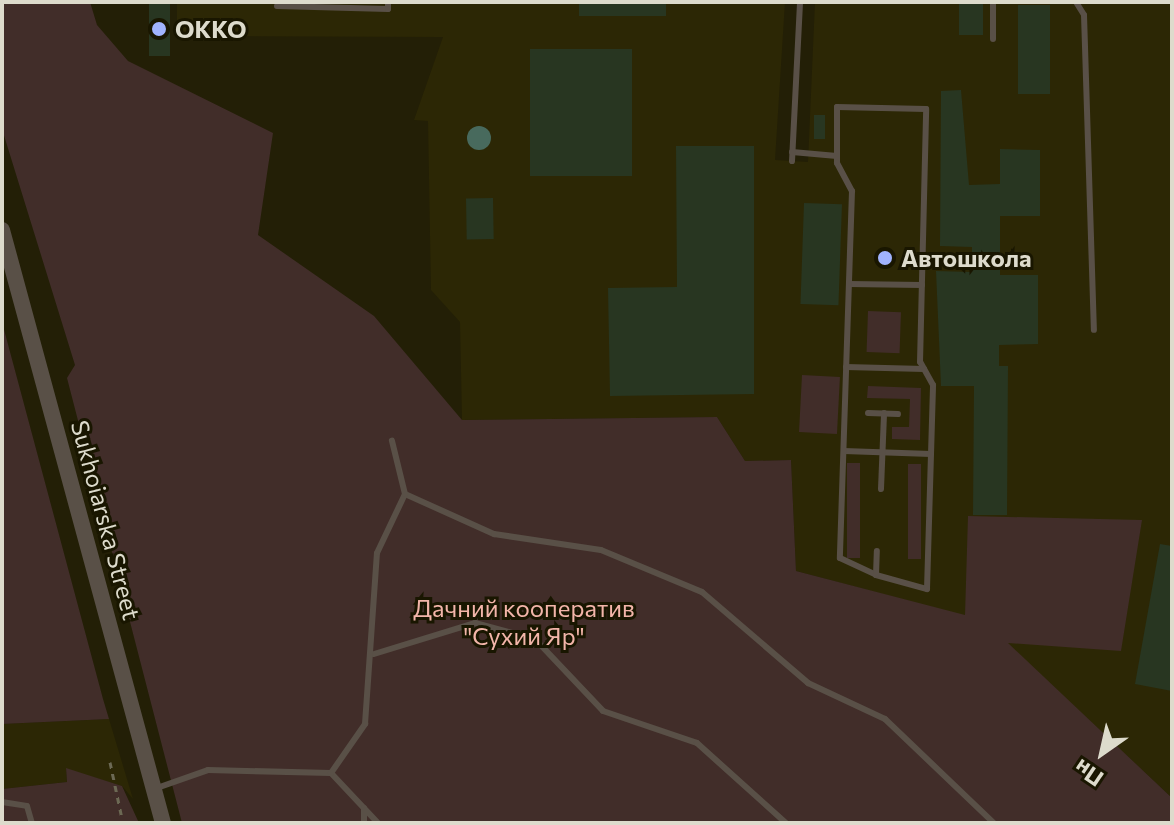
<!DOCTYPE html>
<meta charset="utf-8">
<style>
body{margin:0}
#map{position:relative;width:1174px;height:825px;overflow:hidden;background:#231f06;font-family:Commissioner,sans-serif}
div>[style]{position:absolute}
.built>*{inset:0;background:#2c2705}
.green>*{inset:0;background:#412d29;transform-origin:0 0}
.water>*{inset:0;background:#486a5d}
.round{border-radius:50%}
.building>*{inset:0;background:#283621;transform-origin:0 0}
.path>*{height:3px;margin-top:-1.5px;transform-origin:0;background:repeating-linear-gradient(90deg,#6c6954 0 6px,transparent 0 12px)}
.service>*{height:6px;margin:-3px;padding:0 3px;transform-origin:3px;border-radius:3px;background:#595047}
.tertiary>*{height:16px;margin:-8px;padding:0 8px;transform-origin:8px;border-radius:8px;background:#595047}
.dots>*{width:22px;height:22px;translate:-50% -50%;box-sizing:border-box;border:4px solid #191600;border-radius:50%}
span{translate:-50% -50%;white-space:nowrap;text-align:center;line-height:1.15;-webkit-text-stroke:6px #191600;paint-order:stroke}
.poi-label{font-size:24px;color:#dddbcc;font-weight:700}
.left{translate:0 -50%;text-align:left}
.street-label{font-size:24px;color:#dddbcc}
.park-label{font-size:24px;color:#f3b5a9}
.frame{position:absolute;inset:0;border:4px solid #dddbcc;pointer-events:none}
.north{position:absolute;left:1062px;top:713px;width:80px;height:80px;-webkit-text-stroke:6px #191600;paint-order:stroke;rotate:214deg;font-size:22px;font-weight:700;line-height:32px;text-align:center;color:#dddbcc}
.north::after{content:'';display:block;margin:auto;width:28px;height:36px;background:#dddbcc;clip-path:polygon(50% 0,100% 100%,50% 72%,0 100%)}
</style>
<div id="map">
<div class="built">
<i style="clip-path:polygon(177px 2px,785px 2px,775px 160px,808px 162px,815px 2px,1172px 2px,1172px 798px,1007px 643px,965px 616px,796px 571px,791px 460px,745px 461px,717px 417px,462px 420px,460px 322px,431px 290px,428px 121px,414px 120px,443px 37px,177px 36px)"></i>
<i style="clip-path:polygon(109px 719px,133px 799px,122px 786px,66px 769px,67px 782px,2px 789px,2px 724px)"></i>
</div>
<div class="green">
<i style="clip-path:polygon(2px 2px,90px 2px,97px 25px,128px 61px,273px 133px,258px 235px,374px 316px,462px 420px,717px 417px,745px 461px,791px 460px,796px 571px,965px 615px,968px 516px,1142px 520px,1121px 651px,1008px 643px,1172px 798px,1172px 823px,182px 823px,67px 378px,75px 365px,2px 129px)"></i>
<i style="left:868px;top:311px;width:33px;height:41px;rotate:2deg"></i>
<i style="clip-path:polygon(2px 322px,103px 699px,109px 719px,2px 724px)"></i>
<i style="left:802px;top:375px;width:38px;height:57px;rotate:3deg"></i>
<i style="clip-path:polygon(868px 386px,921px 388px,920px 440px,892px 439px,892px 427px,909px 427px,910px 399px,867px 398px)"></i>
<i style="left:847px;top:463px;width:13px;height:95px"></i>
<i style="left:908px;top:464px;width:13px;height:95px"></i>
<i style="clip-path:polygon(66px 768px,122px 786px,139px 823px,2px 823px,2px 789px,67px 782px)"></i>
</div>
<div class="water">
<i class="round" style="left:467px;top:126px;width:24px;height:24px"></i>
</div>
<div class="building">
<i style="left:149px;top:2px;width:21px;height:54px"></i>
<i style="left:579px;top:2px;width:87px;height:14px"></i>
<i style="left:959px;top:2px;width:24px;height:33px"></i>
<i style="left:1018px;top:5px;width:32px;height:89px"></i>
<i style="left:632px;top:49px;width:127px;height:102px;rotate:90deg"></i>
<i style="clip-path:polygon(961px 90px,969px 185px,1000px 184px,1000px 149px,1040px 150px,1040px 216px,1000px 216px,1000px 275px,1038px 275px,1038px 344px,999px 345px,999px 366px,1008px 366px,1007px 515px,973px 515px,974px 386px,941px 386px,936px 271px,972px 272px,972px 247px,940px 246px,941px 91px)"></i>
<i style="left:814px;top:115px;width:11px;height:24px"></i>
<i style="clip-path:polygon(676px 146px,754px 146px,754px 394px,610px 396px,608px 288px,677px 287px)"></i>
<i style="left:493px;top:198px;width:41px;height:27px;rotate:89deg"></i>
<i style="left:804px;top:203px;width:38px;height:101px;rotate:2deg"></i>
<i style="clip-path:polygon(1160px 544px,1172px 546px,1172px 691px,1135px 684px)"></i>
</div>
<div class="path">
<i style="left:110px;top:762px;width:62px;rotate:78deg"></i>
</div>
<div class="service">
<i style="left:1076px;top:2px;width:15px;rotate:58deg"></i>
<i style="left:1084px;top:15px;width:315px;rotate:88.2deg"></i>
<i style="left:277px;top:6px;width:111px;rotate:1.5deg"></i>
<i style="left:388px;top:9px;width:7px;rotate:-90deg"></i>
<i style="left:993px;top:39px;width:37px;rotate:-90deg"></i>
<i style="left:792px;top:152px;width:45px;rotate:5.1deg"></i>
<i style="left:792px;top:161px;width:159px;rotate:-87.1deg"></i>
<i style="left:849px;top:284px;width:73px;rotate:0.8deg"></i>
<i style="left:846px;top:367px;width:78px;rotate:1.5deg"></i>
<i style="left:868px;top:413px;width:30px;rotate:2deg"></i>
<i style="left:844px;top:451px;width:87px;rotate:2deg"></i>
<i style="left:881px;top:489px;width:76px;rotate:-87.7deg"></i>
<i style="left:405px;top:494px;width:98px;rotate:24.2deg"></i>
<i style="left:494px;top:534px;width:108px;rotate:8.5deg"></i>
<i style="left:601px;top:550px;width:109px;rotate:22.6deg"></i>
<i style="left:702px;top:592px;width:140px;rotate:40.6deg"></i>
<i style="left:808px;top:683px;width:85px;rotate:25.1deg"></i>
<i style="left:885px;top:719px;width:151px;rotate:43.7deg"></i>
<i style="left:876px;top:575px;width:53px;rotate:15.4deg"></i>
<i style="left:927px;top:589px;width:204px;rotate:-88.3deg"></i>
<i style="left:933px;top:385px;width:26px;rotate:-119deg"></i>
<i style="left:920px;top:362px;width:253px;rotate:-88.6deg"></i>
<i style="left:926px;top:109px;width:89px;rotate:-178.7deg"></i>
<i style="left:837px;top:107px;width:56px;rotate:90deg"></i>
<i style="left:837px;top:163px;width:32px;rotate:62deg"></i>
<i style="left:852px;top:191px;width:367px;rotate:91.9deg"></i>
<i style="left:840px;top:558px;width:40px;rotate:25deg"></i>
<i style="left:876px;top:575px;width:24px;rotate:-88deg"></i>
<i style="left:374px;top:654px;width:106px;rotate:-17.1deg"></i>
<i style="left:475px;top:623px;width:62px;rotate:14.9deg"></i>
<i style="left:535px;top:639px;width:99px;rotate:46.6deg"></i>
<i style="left:603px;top:711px;width:99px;rotate:18.8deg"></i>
<i style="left:697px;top:743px;width:120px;rotate:42deg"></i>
<i style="left:331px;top:773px;width:69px;rotate:46.8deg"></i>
<i style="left:154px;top:789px;width:57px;rotate:-19.4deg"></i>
<i style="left:208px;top:770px;width:123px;rotate:1.4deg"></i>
<i style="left:331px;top:773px;width:60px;rotate:-55.2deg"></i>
<i style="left:365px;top:724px;width:171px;rotate:-86deg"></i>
<i style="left:377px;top:553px;width:65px;rotate:-64.6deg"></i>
<i style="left:405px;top:494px;width:55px;rotate:-103.8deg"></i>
<i style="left:2px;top:802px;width:25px;rotate:9deg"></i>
<i style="left:27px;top:806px;width:18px;rotate:74deg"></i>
<i style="left:364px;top:808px;width:15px;rotate:90deg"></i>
</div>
<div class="tertiary">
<i style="left:2px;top:230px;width:614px;rotate:74.81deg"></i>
</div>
<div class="dots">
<i style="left:159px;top:29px;background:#a1b3fd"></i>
<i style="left:885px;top:258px;background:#a1b3fd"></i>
</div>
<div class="poi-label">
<span class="left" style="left:175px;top:29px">ОККО</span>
<span class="left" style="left:901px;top:258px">Автошкола</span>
</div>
<div class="street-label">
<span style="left:106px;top:520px;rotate:75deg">Sukhoiarska Street</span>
</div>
<div class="park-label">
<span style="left:524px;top:622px">Дачний кооператив<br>"Сухий Яр"</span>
</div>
<div class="frame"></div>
<div class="north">Пн</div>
</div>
